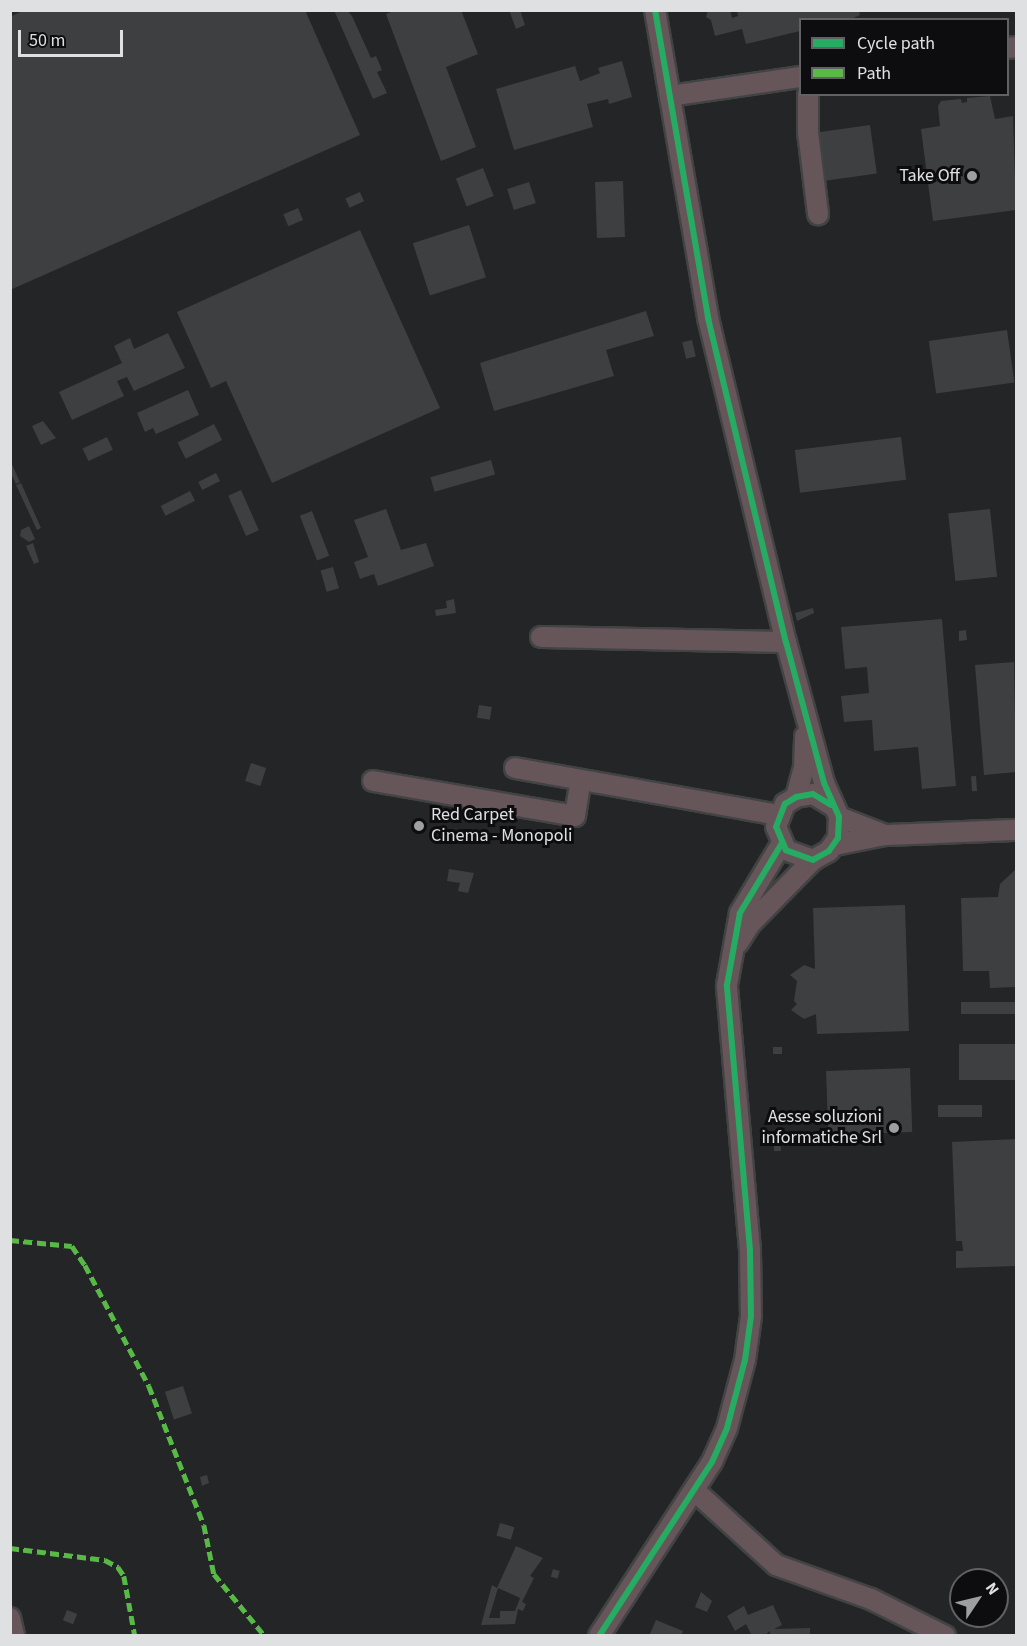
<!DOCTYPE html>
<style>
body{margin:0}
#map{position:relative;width:1027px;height:1646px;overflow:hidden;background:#242526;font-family:"Source Sans 3",sans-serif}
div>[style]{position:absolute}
.building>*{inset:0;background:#3e3f40;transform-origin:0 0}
.roads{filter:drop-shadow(2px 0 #424344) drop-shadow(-2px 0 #424344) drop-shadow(0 2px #424344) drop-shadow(0 -2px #424344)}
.minor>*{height:20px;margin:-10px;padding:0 10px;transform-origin:10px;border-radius:10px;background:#665559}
.quiet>*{height:4.5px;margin-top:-2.25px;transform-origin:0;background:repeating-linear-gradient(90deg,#58b947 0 9px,transparent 0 13.5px)}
.cycleway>*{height:6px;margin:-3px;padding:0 3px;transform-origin:3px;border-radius:3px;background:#26ab63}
.dots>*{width:16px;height:16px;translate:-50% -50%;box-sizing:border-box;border:3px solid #0d0d0f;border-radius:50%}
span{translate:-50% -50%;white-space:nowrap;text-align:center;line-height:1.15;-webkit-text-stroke:6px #0d0d0f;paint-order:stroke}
.poi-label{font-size:18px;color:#dfe0e2}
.right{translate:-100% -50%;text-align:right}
.left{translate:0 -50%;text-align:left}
.frame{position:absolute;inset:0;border:12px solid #dfe0e2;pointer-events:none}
.legend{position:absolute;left:799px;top:18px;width:210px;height:78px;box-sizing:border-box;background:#0d0d0f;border:2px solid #616163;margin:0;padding:8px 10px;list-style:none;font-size:18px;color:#dfe0e2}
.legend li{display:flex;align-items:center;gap:12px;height:30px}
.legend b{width:30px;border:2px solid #616163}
.north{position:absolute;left:949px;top:1568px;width:60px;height:60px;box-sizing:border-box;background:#0d0d0f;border:2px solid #616163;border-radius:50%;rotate:55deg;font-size:16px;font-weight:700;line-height:24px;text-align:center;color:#dfe0e2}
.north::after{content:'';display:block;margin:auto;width:21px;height:27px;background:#9e9fa0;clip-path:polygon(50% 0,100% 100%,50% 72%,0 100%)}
.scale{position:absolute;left:18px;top:30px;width:105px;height:27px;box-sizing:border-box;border:3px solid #dfe0e2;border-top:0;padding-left:8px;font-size:18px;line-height:21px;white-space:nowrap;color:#dfe0e2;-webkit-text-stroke:4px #0d0d0f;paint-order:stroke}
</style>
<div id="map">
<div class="building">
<i style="clip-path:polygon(24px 10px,305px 10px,360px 135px,10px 290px,10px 17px)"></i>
<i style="clip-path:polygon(334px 10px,347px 10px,352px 16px,371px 58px,376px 56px,382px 70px,377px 72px,387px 93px,373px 99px)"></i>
<i style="clip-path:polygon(396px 10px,461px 10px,478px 54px,446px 67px,476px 147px,441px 161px,386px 14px)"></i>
<i style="clip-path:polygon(509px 10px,520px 10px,525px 25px,516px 29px)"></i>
<i style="clip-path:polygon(708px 10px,730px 10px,732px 18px,738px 16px,737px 10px,859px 10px,860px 15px,849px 20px,800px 20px,800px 31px,746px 44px,742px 29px,715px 36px,711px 20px,706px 17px)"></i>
<i style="clip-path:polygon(622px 61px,632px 97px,609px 104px,608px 99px,587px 104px,593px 127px,514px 150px,496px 89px,575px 66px,580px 81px,600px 73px,598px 68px)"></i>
<i style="clip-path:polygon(990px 96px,995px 119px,1013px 116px,1016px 210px,933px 221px,921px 129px,940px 126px,938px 106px,941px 101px,961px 99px,962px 103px,967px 102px,967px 98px)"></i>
<i style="left:870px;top:125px;width:49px;height:52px;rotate:82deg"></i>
<i style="left:483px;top:168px;width:30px;height:29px;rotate:69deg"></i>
<i style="left:623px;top:181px;width:56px;height:28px;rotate:88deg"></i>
<i style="left:529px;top:182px;width:22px;height:23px;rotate:72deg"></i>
<i style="left:360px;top:192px;width:10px;height:16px;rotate:66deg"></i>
<i style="left:298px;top:208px;width:13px;height:16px;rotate:67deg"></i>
<i style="left:469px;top:225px;width:55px;height:59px;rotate:72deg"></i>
<i style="clip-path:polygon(360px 230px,440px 408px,272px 483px,226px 381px,211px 388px,177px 312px)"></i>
<i style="clip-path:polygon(646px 311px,654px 336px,606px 350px,614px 376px,494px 411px,480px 363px)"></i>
<i style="left:1007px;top:330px;width:53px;height:79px;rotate:82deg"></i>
<i style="clip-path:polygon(168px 333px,185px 368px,134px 391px,127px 377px,117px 381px,124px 396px,72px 420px,59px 392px,122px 363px,114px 346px,130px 338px,134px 349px)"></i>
<i style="left:692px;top:340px;width:17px;height:10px;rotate:77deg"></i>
<i style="clip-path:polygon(188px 390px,199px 415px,156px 434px,153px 428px,145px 432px,137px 413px)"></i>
<i style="clip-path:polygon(43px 421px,56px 438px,41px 445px,32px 426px)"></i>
<i style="left:214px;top:424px;width:18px;height:41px;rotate:63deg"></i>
<i style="left:107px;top:437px;width:14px;height:27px;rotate:65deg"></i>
<i style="left:901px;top:437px;width:43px;height:107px;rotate:83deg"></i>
<i style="clip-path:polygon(10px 460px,20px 482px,16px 484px,10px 472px)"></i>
<i style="left:491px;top:460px;width:15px;height:63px;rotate:74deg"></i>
<i style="left:216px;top:473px;width:9px;height:20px;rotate:63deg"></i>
<i style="clip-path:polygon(21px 483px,41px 528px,37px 530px,16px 485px)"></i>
<i style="left:241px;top:490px;width:44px;height:14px;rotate:66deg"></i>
<i style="left:190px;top:491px;width:11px;height:33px;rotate:63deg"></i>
<i style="clip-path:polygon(386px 509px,401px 550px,426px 543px,434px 566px,378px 586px,374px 574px,360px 579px,354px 562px,368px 557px,354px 520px)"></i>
<i style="left:990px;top:509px;width:68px;height:42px;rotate:84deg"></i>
<i style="left:312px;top:511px;width:48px;height:13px;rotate:69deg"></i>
<i style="clip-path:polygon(29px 526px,35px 539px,29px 542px,20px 536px,21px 530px)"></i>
<i style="clip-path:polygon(33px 543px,39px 562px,34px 564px,26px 546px)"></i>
<i style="left:333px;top:567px;width:22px;height:13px;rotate:74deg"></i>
<i style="clip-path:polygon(454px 599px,456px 613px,436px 616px,435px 610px,447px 608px,446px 601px)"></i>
<i style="clip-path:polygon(813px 608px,814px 613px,797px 621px,795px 613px)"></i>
<i style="clip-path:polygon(942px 619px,956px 786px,922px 789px,918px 747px,874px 751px,872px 720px,844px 722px,841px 696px,869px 693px,867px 667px,845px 669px,841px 627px)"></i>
<i style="clip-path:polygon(966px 630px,967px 640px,959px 641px,959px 631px)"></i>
<i style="clip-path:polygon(1014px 662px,1016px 772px,984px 775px,975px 665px)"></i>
<i style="left:479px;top:705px;width:13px;height:13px;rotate:9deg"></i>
<i style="left:251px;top:763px;width:16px;height:19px;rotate:18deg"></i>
<i style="left:976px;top:776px;width:15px;height:5px;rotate:86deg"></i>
<i style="clip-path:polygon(449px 869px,474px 873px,468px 893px,458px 891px,460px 883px,447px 881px)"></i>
<i style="clip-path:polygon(1016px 869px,1016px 987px,990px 988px,989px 971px,963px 971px,961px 898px,998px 897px,1000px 884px)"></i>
<i style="clip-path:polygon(905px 905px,909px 1031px,817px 1034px,816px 1014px,804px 1019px,791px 1010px,797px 1004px,794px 1001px,797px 981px,790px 975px,804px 965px,815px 969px,813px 908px)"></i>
<i style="left:1016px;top:1002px;width:12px;height:55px;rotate:90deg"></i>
<i style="left:1016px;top:1044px;width:36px;height:57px;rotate:90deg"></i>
<i style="left:773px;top:1047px;width:9px;height:7px"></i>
<i style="left:910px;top:1068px;width:64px;height:84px;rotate:88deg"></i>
<i style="left:982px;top:1105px;width:12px;height:44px;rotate:90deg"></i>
<i style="clip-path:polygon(1016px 1139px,1016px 1266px,956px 1268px,956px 1251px,963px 1251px,962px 1241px,956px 1241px,952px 1142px)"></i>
<i style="clip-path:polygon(774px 1140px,780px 1140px,781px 1151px,774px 1151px)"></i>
<i style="left:183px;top:1386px;width:29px;height:19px;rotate:72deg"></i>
<i style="clip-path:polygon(207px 1475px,209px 1483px,202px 1486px,200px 1477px)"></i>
<i style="left:500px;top:1523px;width:15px;height:13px;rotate:16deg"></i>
<i style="clip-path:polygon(evenodd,516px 1546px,543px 1558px,530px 1576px,534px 1578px,522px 1602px,526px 1604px,523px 1611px,518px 1609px,515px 1624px,481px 1625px,492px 1585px,497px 1588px,516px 1546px,498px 1588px,520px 1598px,515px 1611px,500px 1611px,500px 1618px,489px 1618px,498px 1588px)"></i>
<i style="left:553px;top:1569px;width:7px;height:8px;rotate:16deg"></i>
<i style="clip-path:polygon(701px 1592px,712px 1601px,707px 1612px,695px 1607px)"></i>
<i style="clip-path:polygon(773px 1605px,782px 1625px,774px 1629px,810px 1628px,810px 1636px,770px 1636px,770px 1631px,764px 1636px,752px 1636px,746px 1624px,735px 1631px,727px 1616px,744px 1606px,748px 1615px)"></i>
<i style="left:67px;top:1610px;width:11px;height:11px;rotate:22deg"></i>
<i style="clip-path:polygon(656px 1620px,683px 1631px,681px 1636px,649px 1636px)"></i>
</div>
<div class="roads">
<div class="minor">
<i style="left:655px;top:10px;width:313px;rotate:80.2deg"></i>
<i style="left:708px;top:318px;width:333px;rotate:76.5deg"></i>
<i style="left:786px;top:642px;width:146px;rotate:74.9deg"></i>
<i style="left:824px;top:783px;width:37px;rotate:66deg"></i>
<i style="left:839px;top:817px;width:21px;rotate:93deg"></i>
<i style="left:838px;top:838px;width:16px;rotate:125deg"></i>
<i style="left:829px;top:851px;width:18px;rotate:151deg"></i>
<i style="left:813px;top:860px;width:29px;rotate:-160deg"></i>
<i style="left:786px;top:850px;width:25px;rotate:-113deg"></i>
<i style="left:776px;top:827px;width:25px;rotate:-69deg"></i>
<i style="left:785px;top:804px;width:13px;rotate:-32deg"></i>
<i style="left:796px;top:797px;width:17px;rotate:-10deg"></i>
<i style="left:813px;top:794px;width:21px;rotate:31deg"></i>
<i style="left:1008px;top:48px;width:8px;rotate:-7deg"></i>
<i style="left:808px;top:94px;width:38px;rotate:90deg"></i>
<i style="left:808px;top:132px;width:83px;rotate:83deg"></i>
<i style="left:670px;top:96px;width:131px;rotate:-8.3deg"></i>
<i style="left:541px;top:637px;width:245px;rotate:1.2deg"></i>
<i style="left:515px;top:768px;width:267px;rotate:10.1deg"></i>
<i style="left:373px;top:781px;width:205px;rotate:9.8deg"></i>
<i style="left:575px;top:816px;width:36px;rotate:-81deg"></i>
<i style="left:796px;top:797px;width:30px;rotate:-75deg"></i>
<i style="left:804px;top:768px;width:32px;rotate:-88deg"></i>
<i style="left:839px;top:817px;width:49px;rotate:21.4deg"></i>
<i style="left:835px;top:845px;width:51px;rotate:-11.3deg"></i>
<i style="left:885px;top:835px;width:131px;rotate:-2.2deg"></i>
<i style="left:738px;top:943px;width:22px;rotate:-58deg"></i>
<i style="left:750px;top:924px;width:90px;rotate:-45.5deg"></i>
<i style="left:695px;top:1491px;width:110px;rotate:42.4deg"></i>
<i style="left:776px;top:1565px;width:101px;rotate:19.7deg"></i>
<i style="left:871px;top:1599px;width:83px;rotate:26.6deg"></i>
<i style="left:10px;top:1618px;width:18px;rotate:77deg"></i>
<i style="left:599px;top:1636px;width:207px;rotate:-57deg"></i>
<i style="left:712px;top:1462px;width:37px;rotate:-66deg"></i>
<i style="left:727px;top:1428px;width:70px;rotate:-75.2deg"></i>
<i style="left:745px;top:1360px;width:44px;rotate:-82.2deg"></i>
<i style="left:751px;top:1316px;width:66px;rotate:-90.9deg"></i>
<i style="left:750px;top:1250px;width:266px;rotate:-95deg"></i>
<i style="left:727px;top:985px;width:73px;rotate:-79.8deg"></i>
<i style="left:740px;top:913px;width:82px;rotate:-59deg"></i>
</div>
</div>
<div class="quiet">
<i style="left:10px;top:1240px;width:62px;rotate:5.5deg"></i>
<i style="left:72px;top:1246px;width:23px;rotate:56deg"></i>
<i style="left:85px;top:1265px;width:137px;rotate:62.1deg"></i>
<i style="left:149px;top:1386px;width:149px;rotate:68.4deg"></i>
<i style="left:204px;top:1525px;width:50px;rotate:78.5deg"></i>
<i style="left:214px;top:1574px;width:80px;rotate:50.6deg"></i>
<i style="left:10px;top:1548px;width:96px;rotate:7.2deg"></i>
<i style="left:105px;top:1560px;width:15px;rotate:28deg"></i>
<i style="left:118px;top:1567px;width:11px;rotate:56deg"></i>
<i style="left:124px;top:1576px;width:61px;rotate:79.6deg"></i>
</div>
<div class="cycleway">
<i style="left:655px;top:10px;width:313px;rotate:80.2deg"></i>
<i style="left:708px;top:318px;width:333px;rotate:76.5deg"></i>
<i style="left:786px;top:642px;width:146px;rotate:74.9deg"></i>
<i style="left:824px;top:783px;width:37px;rotate:66deg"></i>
<i style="left:839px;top:817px;width:21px;rotate:93deg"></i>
<i style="left:838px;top:838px;width:16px;rotate:125deg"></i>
<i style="left:829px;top:851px;width:18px;rotate:151deg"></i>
<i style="left:813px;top:860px;width:29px;rotate:-160deg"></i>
<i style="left:786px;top:850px;width:25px;rotate:-113deg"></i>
<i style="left:776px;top:827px;width:25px;rotate:-69deg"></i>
<i style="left:785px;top:804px;width:13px;rotate:-32deg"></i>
<i style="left:796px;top:797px;width:17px;rotate:-10deg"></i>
<i style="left:813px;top:794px;width:21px;rotate:31deg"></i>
<i style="left:599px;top:1636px;width:207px;rotate:-57deg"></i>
<i style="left:712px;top:1462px;width:37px;rotate:-66deg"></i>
<i style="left:727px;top:1428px;width:70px;rotate:-75.2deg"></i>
<i style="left:745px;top:1360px;width:44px;rotate:-82.2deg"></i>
<i style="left:751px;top:1316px;width:66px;rotate:-90.9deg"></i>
<i style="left:750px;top:1250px;width:266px;rotate:-95deg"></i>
<i style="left:727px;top:985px;width:73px;rotate:-79.8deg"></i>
<i style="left:740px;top:913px;width:82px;rotate:-59deg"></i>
</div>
<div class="dots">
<i style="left:972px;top:176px;background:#9e9fa0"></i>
<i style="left:419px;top:826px;background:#9e9fa0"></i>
<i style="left:894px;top:1128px;background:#9e9fa0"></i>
</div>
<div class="poi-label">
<span class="right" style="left:960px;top:176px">Take Off</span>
<span class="left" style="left:431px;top:826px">Red Carpet<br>Cinema - Monopoli</span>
<span class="right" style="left:882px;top:1128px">Aesse soluzioni<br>informatiche Srl</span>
</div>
<div class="frame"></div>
<ul class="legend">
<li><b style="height:8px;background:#26ab63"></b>Cycle path</li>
<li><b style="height:8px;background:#58b947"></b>Path</li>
</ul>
<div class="north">N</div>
<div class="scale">50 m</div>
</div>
